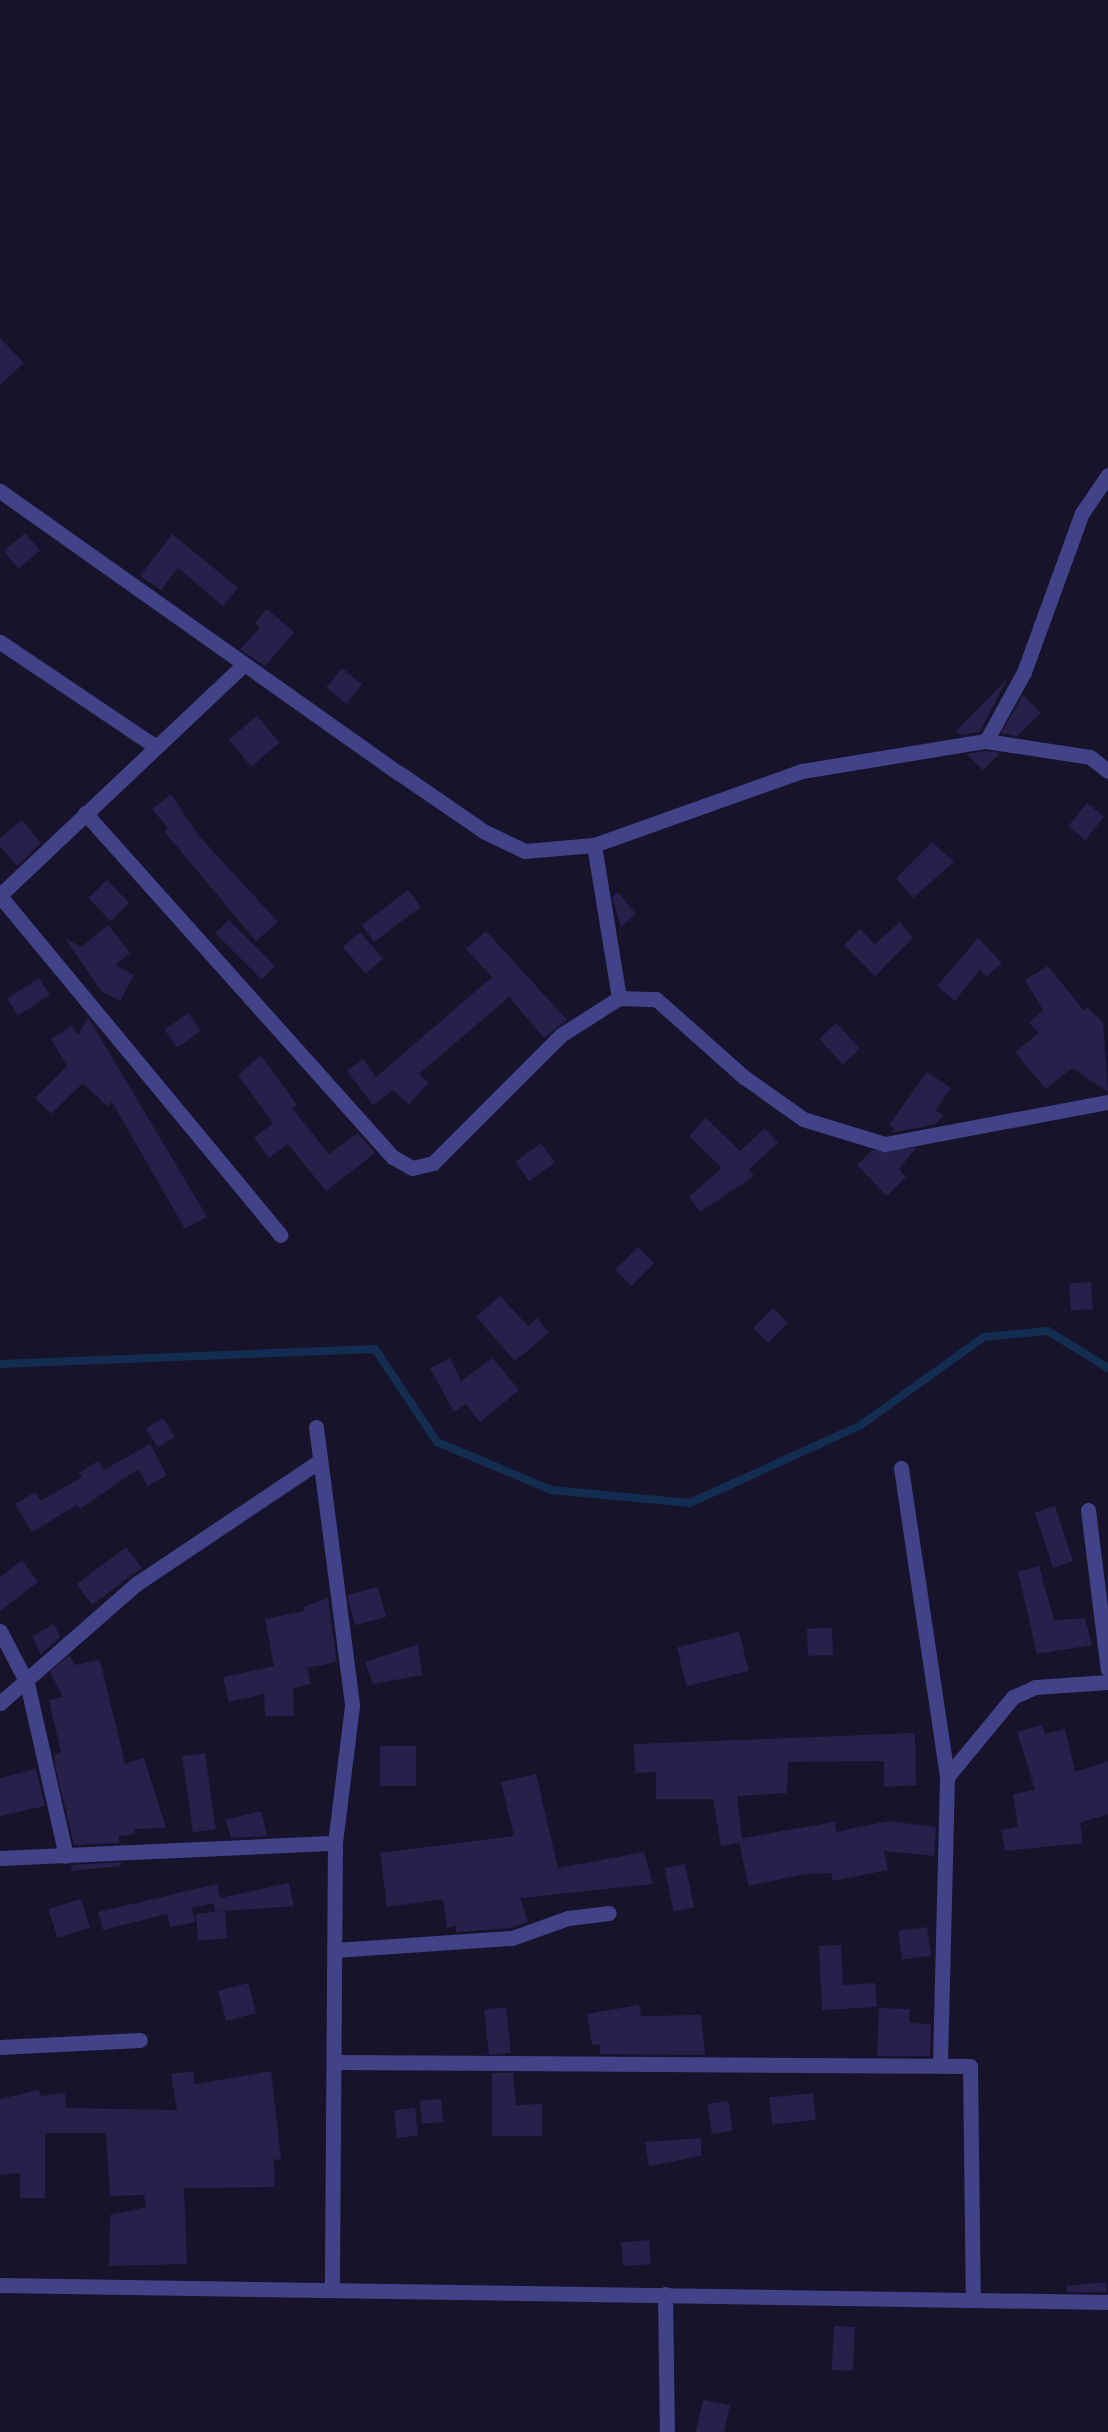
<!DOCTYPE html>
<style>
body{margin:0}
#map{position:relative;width:1108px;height:2432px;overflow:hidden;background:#16132b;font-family:Figtree,sans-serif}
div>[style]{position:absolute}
.stream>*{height:8px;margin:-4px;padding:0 4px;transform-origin:4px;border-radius:4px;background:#132d50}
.building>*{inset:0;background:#27204b;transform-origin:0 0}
.street>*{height:15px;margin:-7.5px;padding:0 7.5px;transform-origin:7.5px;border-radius:7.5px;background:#414287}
span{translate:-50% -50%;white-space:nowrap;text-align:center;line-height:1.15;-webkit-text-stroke:4.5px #16132b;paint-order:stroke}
</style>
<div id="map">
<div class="stream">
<i style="left:0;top:1364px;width:375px;rotate:-2.3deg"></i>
<i style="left:375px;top:1349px;width:112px;rotate:56.3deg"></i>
<i style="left:437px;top:1442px;width:124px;rotate:22.8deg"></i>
<i style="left:551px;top:1490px;width:140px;rotate:5.3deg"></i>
<i style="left:690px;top:1503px;width:188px;rotate:-24.5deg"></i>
<i style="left:861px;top:1425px;width:151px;rotate:-35.6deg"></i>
<i style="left:984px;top:1337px;width:64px;rotate:-5.4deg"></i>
<i style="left:1048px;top:1331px;width:70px;rotate:31.7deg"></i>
</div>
<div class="building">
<i style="clip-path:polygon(0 338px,24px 363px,0 385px)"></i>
<i style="left:25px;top:533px;width:23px;height:28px;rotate:49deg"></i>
<i style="clip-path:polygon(172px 534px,238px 588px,223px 606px,178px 568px,161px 590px,140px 576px)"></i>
<i style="clip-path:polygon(267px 609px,294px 632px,265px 666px,240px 649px,260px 628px,255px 623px)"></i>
<i style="left:342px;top:668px;width:26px;height:25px;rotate:39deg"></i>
<i style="clip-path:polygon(1007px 679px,980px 732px,961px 735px,956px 731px)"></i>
<i style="clip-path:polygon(1023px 695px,1041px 713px,1017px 736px,1001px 733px)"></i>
<i style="left:257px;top:716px;width:35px;height:37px;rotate:50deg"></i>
<i style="clip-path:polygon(986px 751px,1000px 753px,983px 770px,966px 754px)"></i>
<i style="clip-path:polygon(171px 794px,199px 836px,278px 922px,256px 941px,164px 831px,168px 828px,152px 809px)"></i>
<i style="left:1087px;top:803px;width:22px;height:30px;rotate:39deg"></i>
<i style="clip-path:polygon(22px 820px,41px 843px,17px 866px,0 846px,0 838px)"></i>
<i style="clip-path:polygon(932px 842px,954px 862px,913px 898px,896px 878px)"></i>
<i style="left:107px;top:880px;width:32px;height:26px;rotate:46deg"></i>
<i style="left:408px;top:890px;width:21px;height:58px;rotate:53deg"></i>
<i style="clip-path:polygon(618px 892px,636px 914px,621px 927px,612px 897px)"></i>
<i style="left:229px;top:920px;width:65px;height:19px;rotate:45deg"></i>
<i style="clip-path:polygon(900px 922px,913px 938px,875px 976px,844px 945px,860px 929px,875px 944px)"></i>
<i style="clip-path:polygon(108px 925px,130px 953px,115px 965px,134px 975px,120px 1001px,102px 992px,65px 938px,81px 947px)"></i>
<i style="clip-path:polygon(486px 931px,567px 1020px,544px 1038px,509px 997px,419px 1074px,429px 1083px,409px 1104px,393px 1090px,373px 1105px,347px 1071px,363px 1059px,376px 1077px,492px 977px,466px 949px)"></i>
<i style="left:360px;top:932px;width:35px;height:23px;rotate:49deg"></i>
<i style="clip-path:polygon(978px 938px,1002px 963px,987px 977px,980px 969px,955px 1001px,937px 986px)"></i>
<i style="clip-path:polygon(1048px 966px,1084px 1011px,1087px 1007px,1103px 1022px,1108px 1092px,1072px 1068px,1046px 1089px,1015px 1052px,1039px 1033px,1029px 1023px,1043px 1010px,1025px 980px)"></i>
<i style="left:39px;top:978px;width:20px;height:38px;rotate:57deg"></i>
<i style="left:188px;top:1013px;width:22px;height:29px;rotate:54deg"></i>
<i style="clip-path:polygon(88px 1017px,207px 1217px,185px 1229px,112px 1102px,107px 1106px,83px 1083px,51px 1114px,35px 1098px,67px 1066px,51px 1039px,72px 1026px,78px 1035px)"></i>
<i style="left:836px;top:1023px;width:35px;height:23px;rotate:47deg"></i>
<i style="clip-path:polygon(261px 1055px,297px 1105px,292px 1108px,329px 1154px,358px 1133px,375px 1153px,326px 1191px,288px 1144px,269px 1158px,254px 1138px,273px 1123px,238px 1075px)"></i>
<i style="clip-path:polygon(927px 1072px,951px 1088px,936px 1110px,943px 1116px,936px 1124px,890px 1133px,895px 1129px,889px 1125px)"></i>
<i style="clip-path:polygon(706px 1118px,740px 1151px,765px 1128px,778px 1143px,749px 1169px,754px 1176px,700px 1212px,689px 1197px,722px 1168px,689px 1136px)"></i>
<i style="left:541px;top:1143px;width:24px;height:32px;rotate:54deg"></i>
<i style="clip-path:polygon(916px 1148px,899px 1169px,906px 1177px,887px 1196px,857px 1165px,872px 1150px)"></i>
<i style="left:638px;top:1247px;width:23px;height:32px;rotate:45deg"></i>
<i style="left:1091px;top:1282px;width:27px;height:22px;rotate:86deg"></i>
<i style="clip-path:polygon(500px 1296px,528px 1326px,537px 1318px,549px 1333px,515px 1361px,476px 1317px)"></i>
<i style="left:773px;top:1308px;width:21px;height:28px;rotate:45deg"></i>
<i style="clip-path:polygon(450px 1358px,461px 1381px,493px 1358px,519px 1390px,480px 1422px,466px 1404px,454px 1412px,430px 1368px)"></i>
<i style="left:163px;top:1418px;width:22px;height:20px;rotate:58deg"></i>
<i style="clip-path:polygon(150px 1444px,167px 1475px,148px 1486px,138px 1469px,80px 1509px,77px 1505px,32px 1532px,15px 1504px,35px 1492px,41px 1501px,82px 1477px,79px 1473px,98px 1461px,104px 1470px)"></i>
<i style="left:1055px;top:1506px;width:58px;height:21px;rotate:72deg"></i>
<i style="left:126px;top:1547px;width:26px;height:62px;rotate:53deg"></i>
<i style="clip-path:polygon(22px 1560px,38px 1582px,0 1611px,0 1577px)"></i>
<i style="clip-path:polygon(1039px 1566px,1054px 1620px,1085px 1618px,1092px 1645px,1037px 1654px,1018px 1572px)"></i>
<i style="left:378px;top:1587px;width:31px;height:32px;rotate:75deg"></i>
<i style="clip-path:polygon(328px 1598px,337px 1662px,307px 1668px,311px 1684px,293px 1688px,294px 1716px,265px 1716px,264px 1694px,229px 1702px,223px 1677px,274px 1666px,265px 1619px,304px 1611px,303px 1607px)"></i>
<i style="clip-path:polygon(54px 1624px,60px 1637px,41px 1654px,32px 1636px)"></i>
<i style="left:832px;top:1628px;width:27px;height:25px;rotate:88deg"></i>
<i style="left:739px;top:1632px;width:40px;height:64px;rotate:76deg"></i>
<i style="clip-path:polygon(418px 1644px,422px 1675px,373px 1684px,365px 1662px)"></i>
<i style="clip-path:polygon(69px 1655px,75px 1665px,100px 1660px,125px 1764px,144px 1758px,166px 1828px,134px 1829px,135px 1834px,119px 1836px,119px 1843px,74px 1845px,55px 1765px,54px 1754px,61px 1752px,49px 1700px,63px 1697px,50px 1672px)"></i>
<i style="clip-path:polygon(1042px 1725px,1045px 1734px,1065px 1729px,1075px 1772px,1108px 1761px,1108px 1814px,1080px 1823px,1083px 1843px,1005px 1851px,1001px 1830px,1018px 1827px,1013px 1794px,1035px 1790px,1017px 1732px)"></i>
<i style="clip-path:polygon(915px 1733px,916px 1785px,884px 1787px,884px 1761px,788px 1762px,787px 1793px,737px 1796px,742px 1838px,835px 1822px,836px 1832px,888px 1821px,936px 1827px,934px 1856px,884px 1851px,888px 1870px,833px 1881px,831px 1873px,805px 1874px,749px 1886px,739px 1843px,721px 1846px,713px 1799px,656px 1799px,656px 1772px,635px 1773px,634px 1744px)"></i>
<i style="left:380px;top:1746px;width:36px;height:40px"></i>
<i style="left:205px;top:1753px;width:77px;height:23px;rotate:82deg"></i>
<i style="clip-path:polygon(36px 1769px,45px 1806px,0 1816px,0 1778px)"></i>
<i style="clip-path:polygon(536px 1774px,558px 1868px,644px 1852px,653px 1884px,520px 1898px,528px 1922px,510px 1928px,456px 1932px,456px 1926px,447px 1928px,443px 1899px,387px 1907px,380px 1853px,514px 1836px,501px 1782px)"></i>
<i style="clip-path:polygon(261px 1811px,267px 1836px,231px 1838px,226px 1820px)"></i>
<i style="clip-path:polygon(121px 1862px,121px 1866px,72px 1871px,71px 1865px)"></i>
<i style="left:685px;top:1864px;width:44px;height:21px;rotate:78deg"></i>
<i style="clip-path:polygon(289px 1883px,294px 1906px,225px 1911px,227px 1938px,198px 1941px,196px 1914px,223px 1911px,215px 1911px,214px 1903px,192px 1908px,195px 1922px,170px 1927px,167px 1914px,103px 1930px,98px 1912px,217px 1884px,220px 1898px)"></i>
<i style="left:81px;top:1899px;width:30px;height:34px;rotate:73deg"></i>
<i style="left:927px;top:1927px;width:29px;height:29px;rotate:82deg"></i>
<i style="clip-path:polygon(841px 1945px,843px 1985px,875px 1983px,877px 2007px,822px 2010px,819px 1946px)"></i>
<i style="left:248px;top:1983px;width:31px;height:31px;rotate:75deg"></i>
<i style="clip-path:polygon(639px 2005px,641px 2016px,701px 2015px,705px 2055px,600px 2054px,600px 2045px,592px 2044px,587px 2014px)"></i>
<i style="left:506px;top:2007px;width:46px;height:22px;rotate:84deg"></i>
<i style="clip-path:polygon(879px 2008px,909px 2009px,909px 2023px,931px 2024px,930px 2056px,877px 2056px)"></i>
<i style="clip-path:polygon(193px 2071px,195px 2084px,271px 2071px,281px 2159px,274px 2160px,275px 2187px,184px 2188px,187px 2264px,109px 2266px,110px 2215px,146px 2207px,144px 2195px,110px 2196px,106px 2133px,45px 2133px,45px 2198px,20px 2198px,20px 2173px,0 2175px,0 2099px,39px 2090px,40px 2096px,65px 2093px,66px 2108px,177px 2110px,171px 2074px)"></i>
<i style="clip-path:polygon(492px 2073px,513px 2073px,516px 2105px,542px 2104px,542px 2136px,492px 2136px)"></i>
<i style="left:813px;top:2093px;width:27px;height:44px;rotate:84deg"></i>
<i style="left:441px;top:2099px;width:23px;height:21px;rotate:85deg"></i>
<i style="left:728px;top:2101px;width:30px;height:21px;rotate:81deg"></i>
<i style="left:415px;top:2108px;width:28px;height:21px;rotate:84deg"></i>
<i style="clip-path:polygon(701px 2138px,701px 2156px,649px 2166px,645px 2142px)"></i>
<i style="left:649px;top:2240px;width:24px;height:28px;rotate:85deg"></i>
<i style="clip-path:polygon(1106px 2282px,1107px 2292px,1067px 2292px,1066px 2286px)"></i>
<i style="left:834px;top:2326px;width:21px;height:44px;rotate:3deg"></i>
<i style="clip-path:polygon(703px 2400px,730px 2405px,724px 2432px,696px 2432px)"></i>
</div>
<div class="street">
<i style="left:0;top:491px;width:489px;rotate:35.3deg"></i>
<i style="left:399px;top:773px;width:104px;rotate:34.5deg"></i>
<i style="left:485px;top:832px;width:44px;rotate:25.4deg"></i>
<i style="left:525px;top:851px;width:69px;rotate:-5deg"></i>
<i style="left:594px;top:845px;width:221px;rotate:-19.6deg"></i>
<i style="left:802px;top:771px;width:186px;rotate:-9.3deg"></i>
<i style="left:986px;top:741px;width:79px;rotate:-61.2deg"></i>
<i style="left:1024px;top:672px;width:169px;rotate:-70deg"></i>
<i style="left:1082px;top:513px;width:46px;rotate:-55.6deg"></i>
<i style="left:0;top:642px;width:188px;rotate:33.9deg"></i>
<i style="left:986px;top:741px;width:105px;rotate:8.7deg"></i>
<i style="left:1090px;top:757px;width:23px;rotate:38deg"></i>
<i style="left:85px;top:813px;width:462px;rotate:48.2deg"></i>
<i style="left:393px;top:1157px;width:22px;rotate:30deg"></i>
<i style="left:412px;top:1168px;width:22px;rotate:-13deg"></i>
<i style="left:433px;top:1163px;width:181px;rotate:-45deg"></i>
<i style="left:561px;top:1035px;width:69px;rotate:-32.5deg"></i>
<i style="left:619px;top:998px;width:37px;rotate:2deg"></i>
<i style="left:656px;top:999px;width:118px;rotate:41.6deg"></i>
<i style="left:744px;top:1077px;width:72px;rotate:35.4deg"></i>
<i style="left:803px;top:1119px;width:86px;rotate:17deg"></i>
<i style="left:885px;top:1144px;width:227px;rotate:-10.7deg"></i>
<i style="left:594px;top:845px;width:155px;rotate:80.7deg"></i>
<i style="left:0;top:895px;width:336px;rotate:-43.4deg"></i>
<i style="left:0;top:896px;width:440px;rotate:50.4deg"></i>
<i style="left:316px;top:1427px;width:281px;rotate:82.6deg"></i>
<i style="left:352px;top:1706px;width:138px;rotate:97.1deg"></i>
<i style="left:335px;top:1843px;width:446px;rotate:90.4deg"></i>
<i style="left:901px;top:1468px;width:312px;rotate:81.5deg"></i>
<i style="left:947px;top:1777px;width:286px;rotate:91.4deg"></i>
<i style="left:1088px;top:1510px;width:161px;rotate:82.9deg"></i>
<i style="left:0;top:1631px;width:59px;rotate:62.6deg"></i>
<i style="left:27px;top:1683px;width:177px;rotate:77.3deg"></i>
<i style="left:0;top:1703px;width:181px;rotate:-41.2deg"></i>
<i style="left:136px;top:1584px;width:221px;rotate:-33.8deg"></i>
<i style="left:947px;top:1777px;width:104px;rotate:-50.5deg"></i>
<i style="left:1013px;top:1697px;width:24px;rotate:-24deg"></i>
<i style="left:1035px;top:1687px;width:73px;rotate:-3.9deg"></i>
<i style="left:0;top:1858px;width:335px;rotate:-2.6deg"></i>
<i style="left:335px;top:1950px;width:177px;rotate:-3.9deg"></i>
<i style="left:512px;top:1938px;width:59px;rotate:-19.7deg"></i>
<i style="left:568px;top:1918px;width:41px;rotate:-7deg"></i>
<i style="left:0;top:2047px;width:140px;rotate:-2.9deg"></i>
<i style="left:335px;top:2062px;width:635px;rotate:0.36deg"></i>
<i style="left:970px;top:2066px;width:234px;rotate:89.3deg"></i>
<i style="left:0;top:2285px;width:1108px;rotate:0.88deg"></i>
<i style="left:665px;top:2294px;width:138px;rotate:89.2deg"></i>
</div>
</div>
